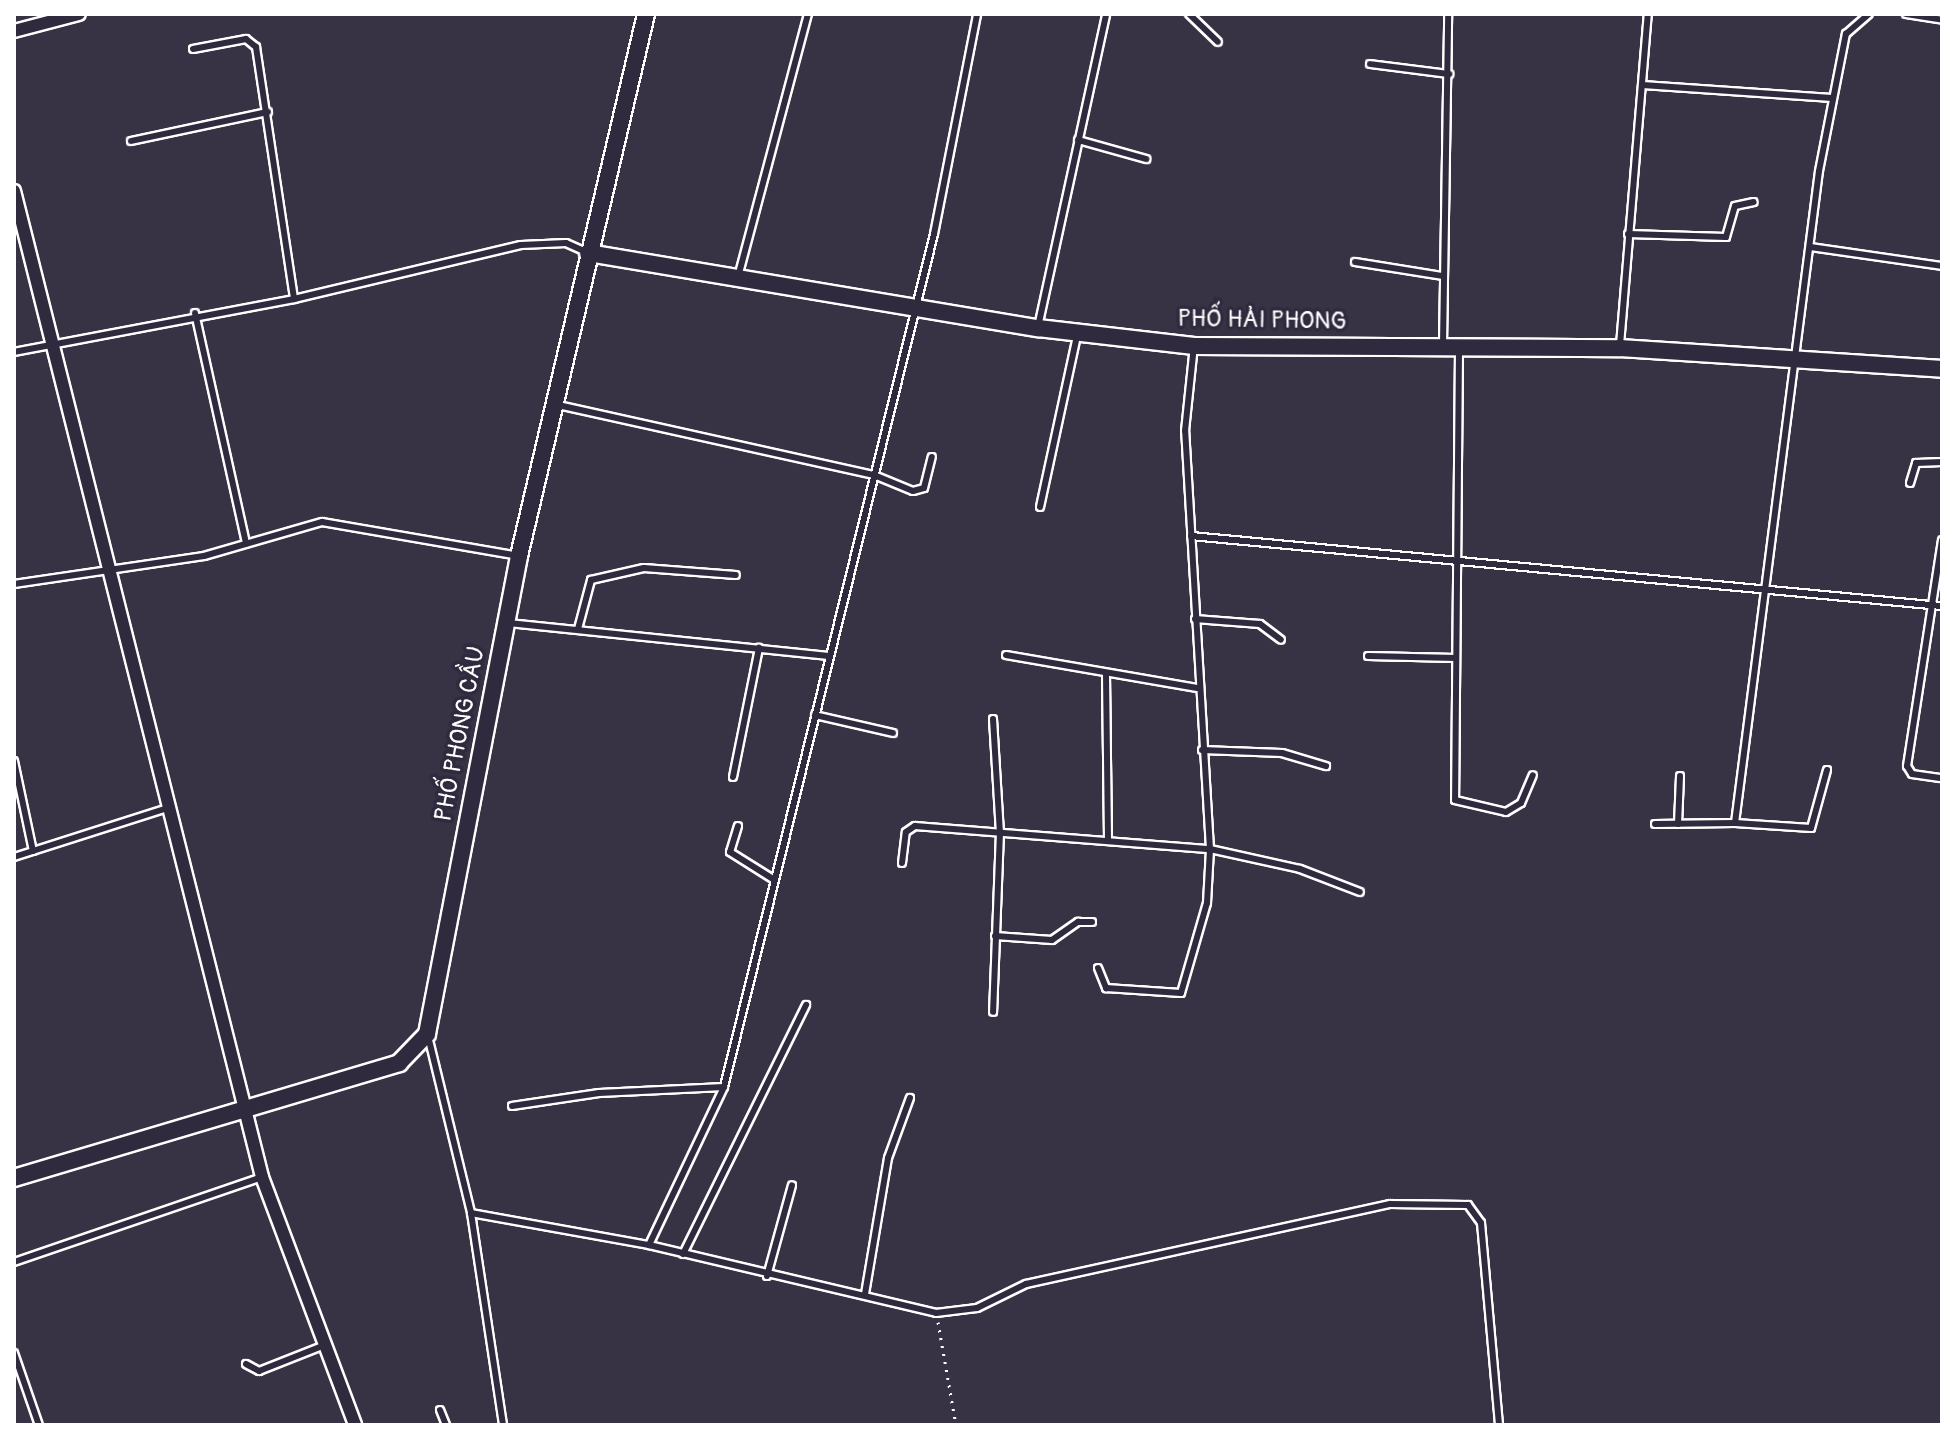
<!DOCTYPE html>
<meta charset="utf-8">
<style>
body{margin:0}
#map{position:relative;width:1956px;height:1439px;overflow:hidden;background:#373345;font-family:Pangolin,sans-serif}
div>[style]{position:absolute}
.path>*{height:3px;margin-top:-1.5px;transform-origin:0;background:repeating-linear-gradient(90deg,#fff 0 2px,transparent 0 8px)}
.roads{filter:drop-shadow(2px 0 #fff) drop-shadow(-2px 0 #fff) drop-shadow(0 2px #fff) drop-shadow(0 -2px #fff)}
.service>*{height:6px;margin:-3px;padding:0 3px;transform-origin:3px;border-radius:3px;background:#2f2a3d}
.minor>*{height:12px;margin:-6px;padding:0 6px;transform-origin:6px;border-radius:6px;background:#2f2a3d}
.tertiary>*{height:16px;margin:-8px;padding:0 8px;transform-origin:8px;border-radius:8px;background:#2f2a3d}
span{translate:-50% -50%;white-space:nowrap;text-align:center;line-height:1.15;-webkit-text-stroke:7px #2f2a3d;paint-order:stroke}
.street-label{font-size:24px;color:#fff}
.frame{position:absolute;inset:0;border:16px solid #fff;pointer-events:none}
</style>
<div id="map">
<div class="path">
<i style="left:938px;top:1322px;width:105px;rotate:80.1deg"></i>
</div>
<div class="roads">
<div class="service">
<i style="left:1189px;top:14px;width:40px;rotate:44deg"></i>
<i style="left:1906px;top:14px;width:36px;rotate:9deg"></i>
<i style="left:193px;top:49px;width:54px;rotate:-10.7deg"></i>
<i style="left:246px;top:39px;width:13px;rotate:39deg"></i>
<i style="left:256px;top:47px;width:255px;rotate:81.4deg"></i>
<i style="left:1370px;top:64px;width:80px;rotate:7.2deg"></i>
<i style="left:1642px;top:85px;width:191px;rotate:3.9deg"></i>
<i style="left:1078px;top:140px;width:71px;rotate:15.6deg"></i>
<i style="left:131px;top:141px;width:140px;rotate:-12deg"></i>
<i style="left:1628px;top:234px;width:98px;rotate:1.8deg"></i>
<i style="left:1726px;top:237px;width:32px;rotate:-74deg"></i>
<i style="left:1735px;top:206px;width:19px;rotate:-12deg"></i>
<i style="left:1810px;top:247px;width:133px;rotate:8.2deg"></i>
<i style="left:1355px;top:262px;width:88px;rotate:9.1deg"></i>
<i style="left:738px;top:277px;width:272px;rotate:-75.1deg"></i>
<i style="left:195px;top:313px;width:236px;rotate:77.5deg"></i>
<i style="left:1038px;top:327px;width:320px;rotate:-77.7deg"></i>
<i style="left:1443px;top:345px;width:331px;rotate:-89.1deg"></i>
<i style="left:1620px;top:345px;width:332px;rotate:-85.2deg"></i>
<i style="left:1459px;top:350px;width:450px;rotate:90.5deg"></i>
<i style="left:1455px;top:800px;width:52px;rotate:13.2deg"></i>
<i style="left:1506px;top:812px;width:17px;rotate:-31deg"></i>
<i style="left:1521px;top:803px;width:30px;rotate:-67deg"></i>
<i style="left:14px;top:352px;width:285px;rotate:-10.7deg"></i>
<i style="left:294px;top:299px;width:233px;rotate:-13.4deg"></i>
<i style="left:521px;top:245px;width:45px;rotate:-2.5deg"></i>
<i style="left:566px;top:243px;width:24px;rotate:24deg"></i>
<i style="left:558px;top:405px;width:324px;rotate:12.5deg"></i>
<i style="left:874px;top:475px;width:42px;rotate:22.3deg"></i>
<i style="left:913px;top:491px;width:11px;rotate:-15deg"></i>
<i style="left:924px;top:488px;width:32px;rotate:-76deg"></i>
<i style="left:1910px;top:483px;width:21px;rotate:-73deg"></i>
<i style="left:1916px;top:463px;width:26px;rotate:-2deg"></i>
<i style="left:1040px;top:507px;width:175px;rotate:-77.8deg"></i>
<i style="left:1191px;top:536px;width:754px;rotate:5.33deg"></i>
<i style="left:1942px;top:540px;width:229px;rotate:98.8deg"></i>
<i style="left:1907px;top:766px;width:9px;rotate:58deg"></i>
<i style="left:1912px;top:774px;width:30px;rotate:8deg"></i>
<i style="left:14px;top:584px;width:192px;rotate:-8.4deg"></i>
<i style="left:204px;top:556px;width:123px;rotate:-16.1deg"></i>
<i style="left:322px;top:522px;width:200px;rotate:9.8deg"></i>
<i style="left:1195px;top:619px;width:65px;rotate:4.4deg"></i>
<i style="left:1260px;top:624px;width:26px;rotate:37deg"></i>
<i style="left:509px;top:623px;width:321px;rotate:5.9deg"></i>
<i style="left:578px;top:629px;width:51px;rotate:-75.1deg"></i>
<i style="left:591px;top:580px;width:54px;rotate:-12.8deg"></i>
<i style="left:644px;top:568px;width:92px;rotate:4.4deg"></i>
<i style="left:1006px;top:655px;width:194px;rotate:9.8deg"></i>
<i style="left:1368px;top:656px;width:88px;rotate:1.3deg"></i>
<i style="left:1106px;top:675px;width:166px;rotate:89.3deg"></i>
<i style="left:815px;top:715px;width:80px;rotate:13deg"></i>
<i style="left:993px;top:719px;width:113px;rotate:86.5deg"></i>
<i style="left:1000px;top:832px;width:180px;rotate:92.2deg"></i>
<i style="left:1202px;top:750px;width:80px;rotate:2.1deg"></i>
<i style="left:1282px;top:753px;width:46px;rotate:16.5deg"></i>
<i style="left:14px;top:761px;width:92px;rotate:78.1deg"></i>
<i style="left:1827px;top:770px;width:60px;rotate:105.4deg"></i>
<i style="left:1811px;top:828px;width:76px;rotate:-176.2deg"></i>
<i style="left:1735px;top:823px;width:657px;rotate:-82.66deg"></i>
<i style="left:1819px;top:171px;width:140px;rotate:-78.9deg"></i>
<i style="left:1846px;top:34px;width:30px;rotate:-41deg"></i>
<i style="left:733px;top:777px;width:132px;rotate:-78.6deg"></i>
<i style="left:1655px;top:824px;width:80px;rotate:-0.7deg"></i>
<i style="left:1678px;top:824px;width:48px;rotate:-87.6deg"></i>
<i style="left:738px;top:826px;width:27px;rotate:107deg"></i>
<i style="left:730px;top:852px;width:51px;rotate:32.1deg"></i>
<i style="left:14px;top:857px;width:162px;rotate:-17.7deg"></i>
<i style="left:902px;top:863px;width:31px;rotate:-83deg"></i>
<i style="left:906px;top:832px;width:11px;rotate:-34deg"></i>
<i style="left:915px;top:826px;width:296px;rotate:4.5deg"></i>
<i style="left:1210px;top:849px;width:92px;rotate:12.5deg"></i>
<i style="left:1300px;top:869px;width:64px;rotate:21deg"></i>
<i style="left:995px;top:936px;width:57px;rotate:4deg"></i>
<i style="left:1052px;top:940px;width:32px;rotate:-35deg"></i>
<i style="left:1078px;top:922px;width:14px"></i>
<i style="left:1098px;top:968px;width:22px;rotate:68deg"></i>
<i style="left:1106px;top:988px;width:75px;rotate:3.8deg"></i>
<i style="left:1181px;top:993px;width:94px;rotate:-73.9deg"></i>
<i style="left:1207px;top:903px;width:54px;rotate:-86.8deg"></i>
<i style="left:1210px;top:849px;width:419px;rotate:-93.4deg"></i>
<i style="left:1185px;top:431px;width:85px;rotate:-84deg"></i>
<i style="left:428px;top:1036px;width:182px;rotate:76.3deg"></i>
<i style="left:471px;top:1213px;width:181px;rotate:10.2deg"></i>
<i style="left:649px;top:1245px;width:295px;rotate:13.3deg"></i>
<i style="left:936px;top:1313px;width:41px;rotate:-7deg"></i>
<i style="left:977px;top:1308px;width:55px;rotate:-26.1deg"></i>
<i style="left:1026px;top:1284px;width:373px;rotate:-12.4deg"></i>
<i style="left:1390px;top:1204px;width:78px;rotate:0.7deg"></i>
<i style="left:1468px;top:1205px;width:22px;rotate:54deg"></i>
<i style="left:1481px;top:1223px;width:203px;rotate:84.9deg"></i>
<i style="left:512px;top:1106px;width:88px;rotate:-8.5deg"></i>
<i style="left:599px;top:1093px;width:125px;rotate:-2.7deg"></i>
<i style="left:471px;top:1213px;width:214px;rotate:81.4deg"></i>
<i style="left:649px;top:1245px;width:175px;rotate:-64.6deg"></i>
<i style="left:724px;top:1087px;width:878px;rotate:-76.17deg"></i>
<i style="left:934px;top:234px;width:224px;rotate:-78.9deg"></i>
<i style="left:683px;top:1254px;width:278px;rotate:-63.7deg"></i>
<i style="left:14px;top:1262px;width:262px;rotate:-18.9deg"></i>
<i style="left:767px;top:1276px;width:94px;rotate:-74.6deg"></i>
<i style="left:865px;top:1294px;width:138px;rotate:-80.4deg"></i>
<i style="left:888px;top:1158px;width:64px;rotate:-69.9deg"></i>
<i style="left:14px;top:1353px;width:76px;rotate:70.9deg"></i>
<i style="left:246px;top:1364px;width:15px;rotate:28deg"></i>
<i style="left:259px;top:1371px;width:66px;rotate:-21.5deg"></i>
<i style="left:440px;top:1410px;width:16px;rotate:68deg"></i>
</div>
<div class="minor">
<i style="left:14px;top:31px;width:67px;rotate:-14.7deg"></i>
<i style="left:14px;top:191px;width:1017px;rotate:75.88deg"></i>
<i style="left:262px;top:1177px;width:265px;rotate:69.4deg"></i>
</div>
<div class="tertiary">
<i style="left:588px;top:253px;width:456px;rotate:9.5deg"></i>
<i style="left:1038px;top:328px;width:157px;rotate:6.6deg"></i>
<i style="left:1194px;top:346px;width:426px;rotate:0.3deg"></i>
<i style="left:1620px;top:348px;width:323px;rotate:3.7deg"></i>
<i style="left:14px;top:1178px;width:402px;rotate:-16.6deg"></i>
<i style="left:399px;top:1063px;width:40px;rotate:-46deg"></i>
<i style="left:427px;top:1034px;width:487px;rotate:-79.1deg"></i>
<i style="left:519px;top:556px;width:557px;rotate:-76.81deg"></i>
</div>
</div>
<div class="street-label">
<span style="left:1262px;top:320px;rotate:1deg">PHỐ HẢI PHONG</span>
<span style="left:460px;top:734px;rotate:-79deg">PHỐ PHONG CẦU</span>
</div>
<div class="frame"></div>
</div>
